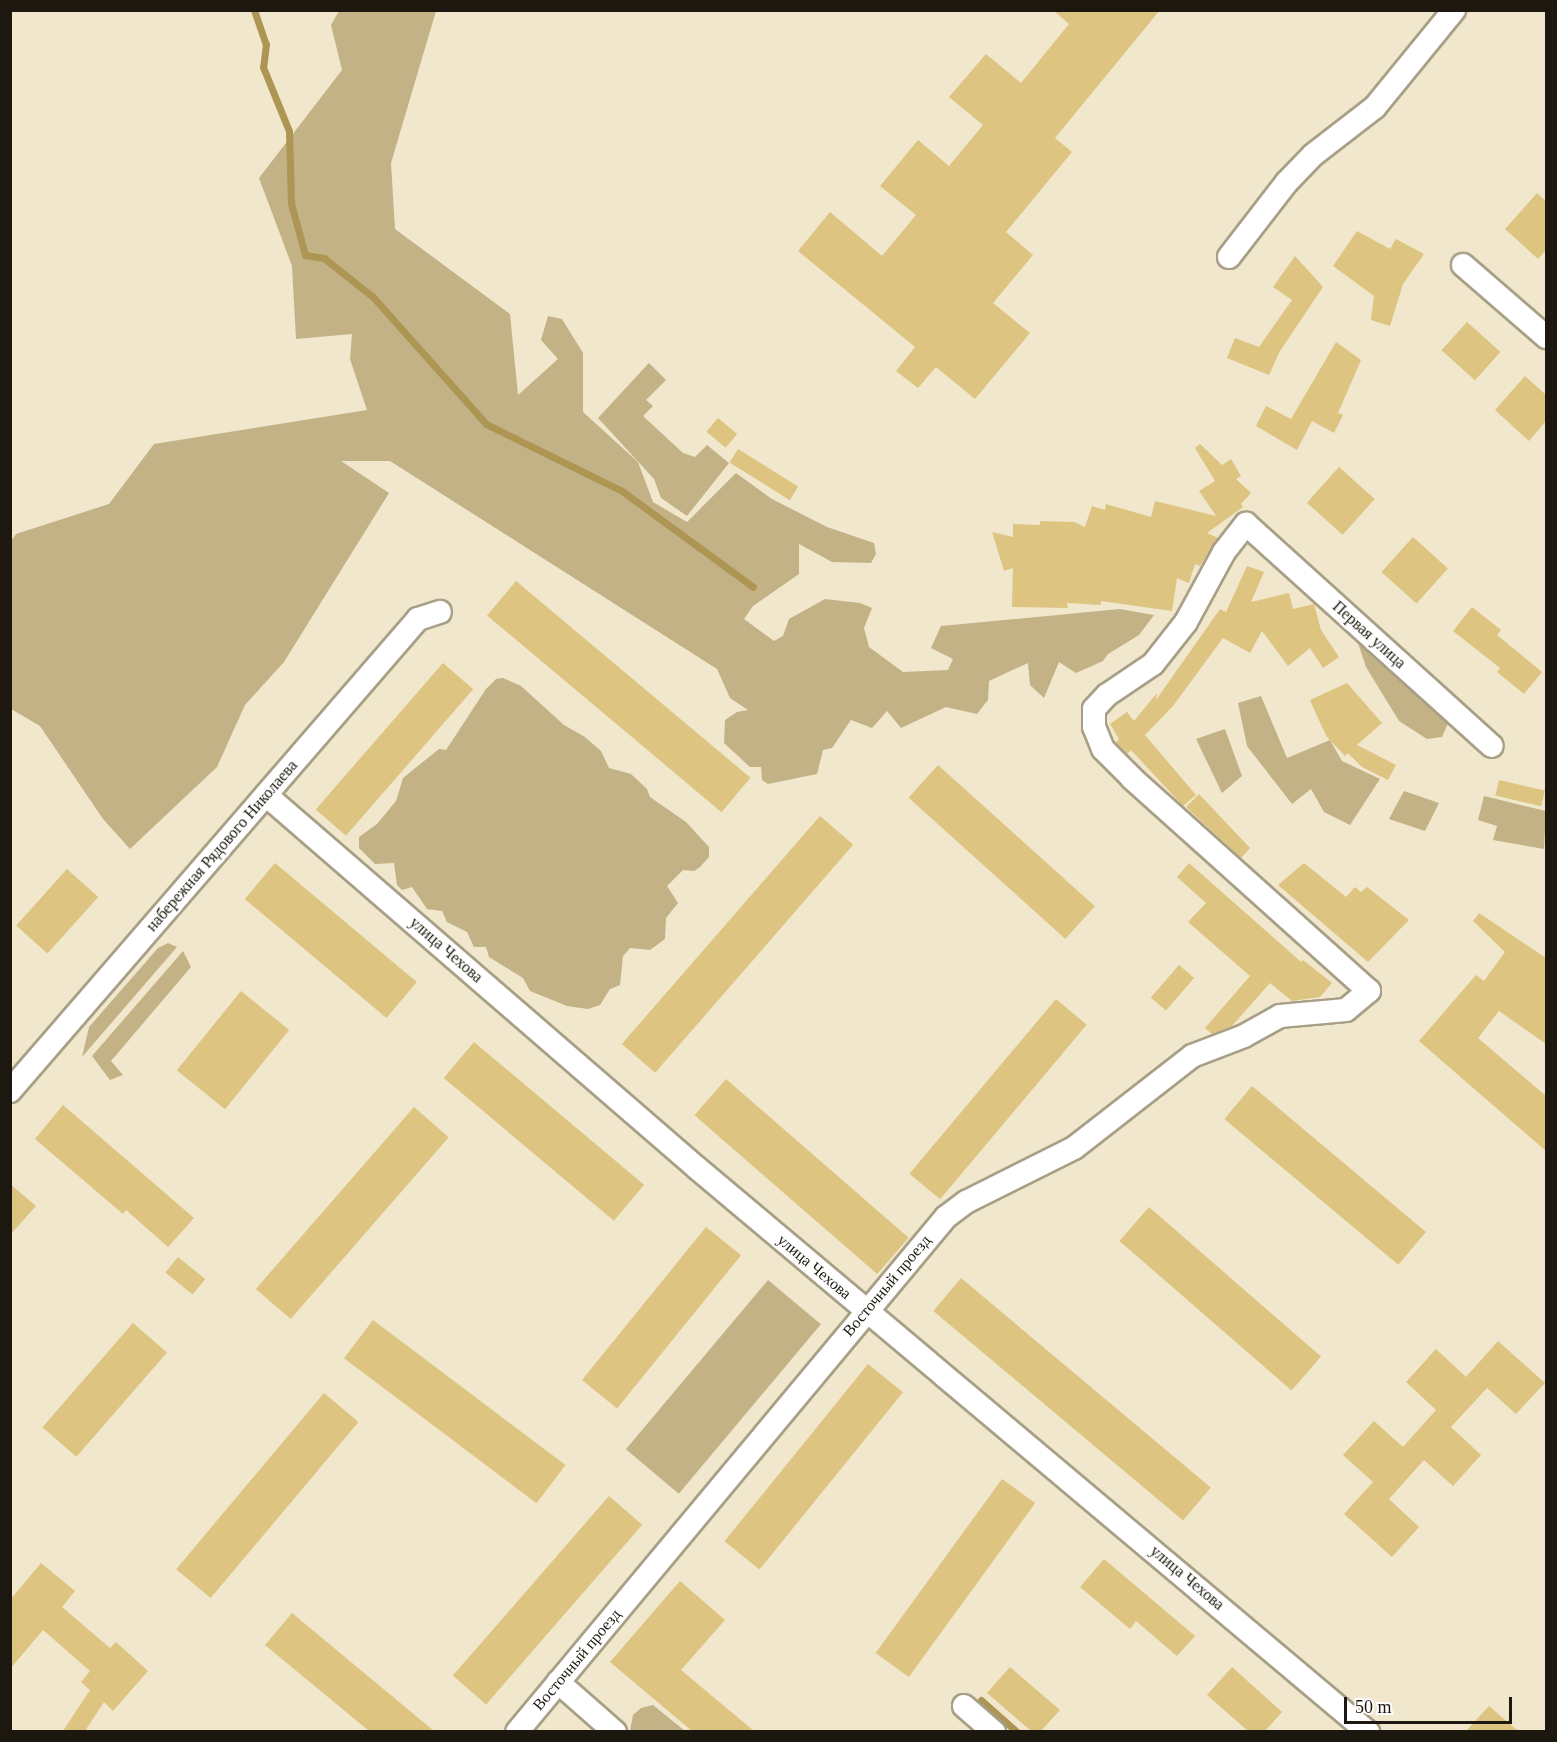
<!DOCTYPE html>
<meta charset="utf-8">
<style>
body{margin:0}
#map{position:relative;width:1557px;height:1742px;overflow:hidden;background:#f0e7cc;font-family:"Times New Roman",serif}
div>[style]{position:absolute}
.green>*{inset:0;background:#c3b286;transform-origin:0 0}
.stream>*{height:7px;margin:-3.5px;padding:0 3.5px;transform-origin:3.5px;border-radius:3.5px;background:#ad9553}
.building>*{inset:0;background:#ddc481;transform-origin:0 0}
.roads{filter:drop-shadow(2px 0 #a89f86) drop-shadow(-2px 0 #a89f86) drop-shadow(0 2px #a89f86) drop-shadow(0 -2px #a89f86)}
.minor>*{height:22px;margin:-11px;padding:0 11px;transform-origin:11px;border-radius:11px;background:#fff}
span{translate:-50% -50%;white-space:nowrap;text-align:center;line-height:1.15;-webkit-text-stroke:4.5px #fff;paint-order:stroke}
.street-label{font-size:16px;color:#1c180f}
.frame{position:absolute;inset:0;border:12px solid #1c180f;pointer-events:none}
.scale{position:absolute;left:1344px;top:1697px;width:168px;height:27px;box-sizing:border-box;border:3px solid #1c180f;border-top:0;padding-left:8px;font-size:18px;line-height:21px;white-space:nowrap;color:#1c180f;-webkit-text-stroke:4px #fff;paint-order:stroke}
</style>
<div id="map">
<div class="green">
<i style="clip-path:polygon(339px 11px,436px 11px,391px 163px,395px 229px,510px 314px,518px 395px,558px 359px,541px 340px,548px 316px,562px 319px,583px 353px,583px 412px,638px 462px,653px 502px,687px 522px,736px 473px,772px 499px,827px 527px,874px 543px,876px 554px,871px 563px,832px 562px,799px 544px,799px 574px,753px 606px,744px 619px,774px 641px,783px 636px,789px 619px,825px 599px,860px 603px,872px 608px,864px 628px,869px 647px,903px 672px,948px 670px,953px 659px,931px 648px,941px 626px,1120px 609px,1154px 615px,1139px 635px,1108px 654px,1103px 661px,1076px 673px,1059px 662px,1044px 698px,1030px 685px,1028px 663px,989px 681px,988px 700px,977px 714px,946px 707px,901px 728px,887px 711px,872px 728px,851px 720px,832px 748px,823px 750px,817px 774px,768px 784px,762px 780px,761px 767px,750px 767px,724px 743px,725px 720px,737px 712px,748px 710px,730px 698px,717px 669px,390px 461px,341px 461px,389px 493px,284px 662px,245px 705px,217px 767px,130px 849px,103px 819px,40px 726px,11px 709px,11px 541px,16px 534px,109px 504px,154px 444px,367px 410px,350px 359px,352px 334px,296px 339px,292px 266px,259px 178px,342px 70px,331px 25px)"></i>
<i style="clip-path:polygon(649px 363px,666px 380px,646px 400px,653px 406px,643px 416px,683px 453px,695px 457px,707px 445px,729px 463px,687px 516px,661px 498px,654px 479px,598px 418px)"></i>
<i style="clip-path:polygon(1353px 628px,1449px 721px,1442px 737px,1427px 739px,1399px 721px,1366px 667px)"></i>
<i style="clip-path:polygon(503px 678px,521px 686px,564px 725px,585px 737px,601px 751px,609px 768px,631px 774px,647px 789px,650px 797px,686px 822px,709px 847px,709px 857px,700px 867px,694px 871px,683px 870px,667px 886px,678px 903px,666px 918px,665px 939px,650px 950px,630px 948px,623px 956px,620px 985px,610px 989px,600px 1005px,588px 1009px,567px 1006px,530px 991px,523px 978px,489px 957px,486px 947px,474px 947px,467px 932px,447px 922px,442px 911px,427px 909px,412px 887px,402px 890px,397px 885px,394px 863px,375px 864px,359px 848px,359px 837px,377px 824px,396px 801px,403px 778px,439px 749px,446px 750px,486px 689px,496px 679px)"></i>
<i style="clip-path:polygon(1261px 696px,1287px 758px,1330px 740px,1342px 761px,1380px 779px,1350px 825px,1324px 812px,1311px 789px,1292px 804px,1247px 746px,1238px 703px)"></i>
<i style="clip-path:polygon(1225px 729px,1242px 776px,1222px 793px,1196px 739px)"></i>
<i style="clip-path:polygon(1404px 791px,1439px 803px,1425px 831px,1389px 819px)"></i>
<i style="clip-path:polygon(1484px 796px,1546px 811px,1544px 849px,1493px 840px,1497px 826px,1478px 820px)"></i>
<i style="clip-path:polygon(168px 943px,177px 947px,82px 1057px,89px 1027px,158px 948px)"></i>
<i style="clip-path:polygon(183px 951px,191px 967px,111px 1061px,123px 1075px,110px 1080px,92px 1056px)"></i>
<i style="left:768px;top:1280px;width:69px;height:221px;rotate:40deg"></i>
<i style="clip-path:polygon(653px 1705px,685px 1731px,630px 1731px,633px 1715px,641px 1708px)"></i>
</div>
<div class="stream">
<i style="left:254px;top:10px;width:36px;rotate:71deg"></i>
<i style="left:266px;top:44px;width:23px;rotate:97deg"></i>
<i style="left:263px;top:67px;width:69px;rotate:67.9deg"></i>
<i style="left:289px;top:131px;width:72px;rotate:88.4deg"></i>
<i style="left:291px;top:203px;width:54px;rotate:74.9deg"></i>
<i style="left:305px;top:255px;width:19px;rotate:9deg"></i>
<i style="left:324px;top:258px;width:63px;rotate:38.5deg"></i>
<i style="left:373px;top:297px;width:170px;rotate:48.3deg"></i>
<i style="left:486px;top:424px;width:152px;rotate:26.2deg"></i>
<i style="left:622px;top:491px;width:162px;rotate:36.2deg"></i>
<i style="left:981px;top:1700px;width:48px;rotate:41.6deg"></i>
</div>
<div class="building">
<i style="clip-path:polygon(1053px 10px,1160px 10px,1055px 138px,1072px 152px,1006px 232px,1033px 255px,993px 303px,1030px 333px,975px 399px,936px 367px,918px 388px,896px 371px,915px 347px,798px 251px,830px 212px,882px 256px,916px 215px,880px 186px,918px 140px,949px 166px,983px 125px,949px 97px,986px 54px,1021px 83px,1069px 24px)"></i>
<i style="clip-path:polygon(1537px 193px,1546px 201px,1546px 250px,1538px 259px,1505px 229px)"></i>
<i style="clip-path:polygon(1357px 231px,1390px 249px,1396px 239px,1424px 254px,1403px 284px,1390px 326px,1371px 320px,1374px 296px,1333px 266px)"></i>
<i style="clip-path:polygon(1295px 256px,1323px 287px,1280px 351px,1269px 375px,1227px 358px,1235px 338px,1259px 347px,1292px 300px,1273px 287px)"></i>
<i style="left:1467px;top:322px;width:45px;height:38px;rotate:42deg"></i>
<i style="clip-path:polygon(1336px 342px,1361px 360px,1338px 413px,1343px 415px,1334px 433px,1312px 421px,1297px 450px,1256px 426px,1266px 406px,1291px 419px)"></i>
<i style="clip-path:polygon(1525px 376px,1546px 395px,1546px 421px,1529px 441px,1495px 410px)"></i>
<i style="left:718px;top:418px;width:25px;height:18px;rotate:40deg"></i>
<i style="clip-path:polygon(1200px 444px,1222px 465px,1231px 459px,1241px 476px,1236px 479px,1251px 493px,1241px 504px,1243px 507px,1207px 533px,1218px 538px,1200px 566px,1195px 564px,1189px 583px,1177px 578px,1172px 611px,1101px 601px,1101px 605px,1067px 603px,1068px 608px,1012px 607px,1013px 568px,1004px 571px,992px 532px,1013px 537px,1013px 524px,1040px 525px,1040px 521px,1074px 522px,1085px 527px,1092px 506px,1105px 510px,1106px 504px,1151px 517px,1155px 501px,1216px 516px,1199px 491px,1215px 481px,1195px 448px)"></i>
<i style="left:738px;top:449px;width:71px;height:16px;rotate:32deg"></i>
<i style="left:1339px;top:467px;width:48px;height:48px;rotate:42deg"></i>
<i style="left:1413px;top:537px;width:47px;height:47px;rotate:42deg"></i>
<i style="clip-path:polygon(1247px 566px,1264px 572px,1251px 602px,1289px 593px,1293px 609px,1314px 604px,1321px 630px,1339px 657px,1323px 668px,1310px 648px,1288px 666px,1262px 631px,1250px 653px,1223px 638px,1173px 706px,1145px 735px,1196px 795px,1183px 806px,1131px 750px,1127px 754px,1116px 743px,1119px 739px,1110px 724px,1127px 712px,1134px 721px,1157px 693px,1156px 700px,1220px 609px,1226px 612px)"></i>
<i style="left:516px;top:581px;width:306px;height:45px;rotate:40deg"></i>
<i style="clip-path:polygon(1472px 607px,1501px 630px,1497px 635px,1542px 672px,1524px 694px,1497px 672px,1500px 668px,1453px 631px)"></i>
<i style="left:443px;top:663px;width:40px;height:194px;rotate:41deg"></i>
<i style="clip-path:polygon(1347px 683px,1382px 723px,1357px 745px,1396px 765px,1388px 780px,1362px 767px,1348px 753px,1345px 756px,1327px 737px,1317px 716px,1310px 700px)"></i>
<i style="left:938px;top:765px;width:211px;height:44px;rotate:42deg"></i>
<i style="left:1499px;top:780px;width:47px;height:16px;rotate:13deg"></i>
<i style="clip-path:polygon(1199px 794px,1250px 848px,1241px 858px,1186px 807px)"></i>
<i style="left:820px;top:816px;width:44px;height:302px;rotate:41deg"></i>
<i style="left:275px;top:863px;width:185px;height:47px;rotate:40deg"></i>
<i style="clip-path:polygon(1189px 863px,1301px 962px,1303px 960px,1332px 983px,1320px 997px,1292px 1001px,1270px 983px,1232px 1026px,1212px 1034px,1205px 1028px,1250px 976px,1188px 922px,1206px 903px,1177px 877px)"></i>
<i style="clip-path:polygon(1304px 863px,1346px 897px,1355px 887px,1361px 892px,1367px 887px,1409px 920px,1368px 962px,1278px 885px)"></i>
<i style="left:67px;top:869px;width:42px;height:76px;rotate:42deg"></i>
<i style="clip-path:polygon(1479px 913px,1546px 958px,1546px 1044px,1499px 1011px,1478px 1038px,1546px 1096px,1546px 1151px,1419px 1041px,1476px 975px,1484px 981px,1505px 952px,1473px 921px)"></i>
<i style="left:1179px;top:965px;width:20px;height:43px;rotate:41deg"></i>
<i style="left:241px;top:991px;width:62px;height:102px;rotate:39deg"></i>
<i style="left:1056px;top:999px;width:40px;height:228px;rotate:40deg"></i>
<i style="left:474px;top:1042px;width:222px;height:47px;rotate:40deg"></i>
<i style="left:726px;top:1079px;width:242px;height:48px;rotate:41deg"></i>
<i style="left:1252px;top:1086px;width:227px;height:43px;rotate:40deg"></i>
<i style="clip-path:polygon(63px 1105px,194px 1218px,168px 1247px,126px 1210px,123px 1214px,35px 1139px)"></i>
<i style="left:414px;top:1107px;width:46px;height:241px;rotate:41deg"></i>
<i style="clip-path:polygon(10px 1184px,36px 1206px,10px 1235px)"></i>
<i style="left:1149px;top:1207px;width:228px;height:45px;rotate:41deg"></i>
<i style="left:706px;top:1227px;width:45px;height:197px;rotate:39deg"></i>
<i style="left:178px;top:1257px;width:35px;height:20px;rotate:39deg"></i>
<i style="left:961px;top:1278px;width:326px;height:43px;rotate:40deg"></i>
<i style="left:373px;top:1320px;width:241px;height:48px;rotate:37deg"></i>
<i style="left:133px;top:1323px;width:45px;height:138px;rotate:41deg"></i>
<i style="clip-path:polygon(1498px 1341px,1545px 1383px,1516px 1414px,1487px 1388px,1451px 1427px,1481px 1455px,1453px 1486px,1424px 1460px,1389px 1499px,1419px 1527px,1392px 1557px,1344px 1514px,1373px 1482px,1343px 1455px,1374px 1421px,1403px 1447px,1436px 1410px,1406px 1382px,1436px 1349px,1466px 1377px)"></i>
<i style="left:868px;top:1364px;width:45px;height:228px;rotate:39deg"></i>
<i style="left:324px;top:1393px;width:45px;height:230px;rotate:40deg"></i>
<i style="left:1002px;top:1479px;width:41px;height:215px;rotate:36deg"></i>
<i style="left:609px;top:1496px;width:44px;height:238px;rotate:41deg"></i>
<i style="clip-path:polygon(1104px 1559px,1195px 1636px,1177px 1656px,1136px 1621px,1130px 1629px,1080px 1587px)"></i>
<i style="clip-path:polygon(41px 1563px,75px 1591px,62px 1607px,110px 1648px,116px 1642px,148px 1671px,113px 1711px,104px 1702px,85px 1731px,63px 1731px,90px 1690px,81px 1682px,90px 1671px,43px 1630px,10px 1669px,10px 1600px)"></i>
<i style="clip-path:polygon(680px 1581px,725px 1620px,681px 1670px,754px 1731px,692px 1731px,610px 1662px)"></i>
<i style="clip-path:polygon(292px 1613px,434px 1731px,369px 1731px,265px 1645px)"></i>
<i style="clip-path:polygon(1010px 1667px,1060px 1710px,1041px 1731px,1031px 1731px,987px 1693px)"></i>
<i style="clip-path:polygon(1232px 1667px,1282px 1712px,1265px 1731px,1248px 1731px,1207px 1695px)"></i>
<i style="clip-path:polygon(1489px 1706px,1518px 1731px,1466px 1731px)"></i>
</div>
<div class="roads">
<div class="minor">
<i style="left:1229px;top:257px;width:95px;rotate:-52.3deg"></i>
<i style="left:1287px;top:182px;width:37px;rotate:-46deg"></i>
<i style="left:1313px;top:155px;width:78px;rotate:-37.7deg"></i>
<i style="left:1375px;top:107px;width:125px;rotate:-50.8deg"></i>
<i style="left:1463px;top:265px;width:110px;rotate:40.9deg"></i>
<i style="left:266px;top:795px;width:570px;rotate:40.87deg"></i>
<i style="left:697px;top:1168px;width:877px;rotate:40.05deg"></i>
<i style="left:10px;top:1091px;width:624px;rotate:-49.16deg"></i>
<i style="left:418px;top:619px;width:23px;rotate:-18deg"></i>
<i style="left:558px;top:1682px;width:76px;rotate:41.3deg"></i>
<i style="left:964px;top:1706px;width:40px;rotate:41deg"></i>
<i style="left:517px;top:1732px;width:670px;rotate:-50.21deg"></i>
<i style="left:946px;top:1217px;width:25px;rotate:-37deg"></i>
<i style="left:966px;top:1202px;width:121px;rotate:-26.6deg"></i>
<i style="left:1074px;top:1148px;width:150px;rotate:-37.9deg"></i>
<i style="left:1192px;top:1056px;width:56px;rotate:-21deg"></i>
<i style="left:1244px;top:1036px;width:41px;rotate:-29.1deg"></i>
<i style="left:1280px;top:1016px;width:66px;rotate:-5.2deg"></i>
<i style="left:1346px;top:1010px;width:30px;rotate:-40deg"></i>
<i style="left:1369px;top:991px;width:319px;rotate:-138.1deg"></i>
<i style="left:1132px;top:778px;width:41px;rotate:-135deg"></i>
<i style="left:1103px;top:749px;width:24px;rotate:-112deg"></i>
<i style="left:1094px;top:727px;width:18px;rotate:-90deg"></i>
<i style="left:1094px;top:709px;width:19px;rotate:-47deg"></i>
<i style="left:1107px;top:695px;width:55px;rotate:-34deg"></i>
<i style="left:1153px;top:664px;width:53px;rotate:-51.8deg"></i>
<i style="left:1186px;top:622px;width:80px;rotate:-61.5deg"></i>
<i style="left:1224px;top:552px;width:36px;rotate:-52deg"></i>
<i style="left:1246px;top:524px;width:331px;rotate:42.1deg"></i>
</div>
</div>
<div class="street-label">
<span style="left:1369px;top:635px;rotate:42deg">Первая улица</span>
<span style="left:222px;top:846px;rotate:-49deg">набережная Рядового Николаева</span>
<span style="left:446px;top:950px;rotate:41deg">улица Чехова</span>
<span style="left:814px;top:1267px;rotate:40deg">улица Чехова</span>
<span style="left:887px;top:1286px;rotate:-50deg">Восточный проезд</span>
<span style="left:1187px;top:1578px;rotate:40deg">улица Чехова</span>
<span style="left:577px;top:1660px;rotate:-50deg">Восточный проезд</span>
</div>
<div class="frame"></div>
<div class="scale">50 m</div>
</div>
